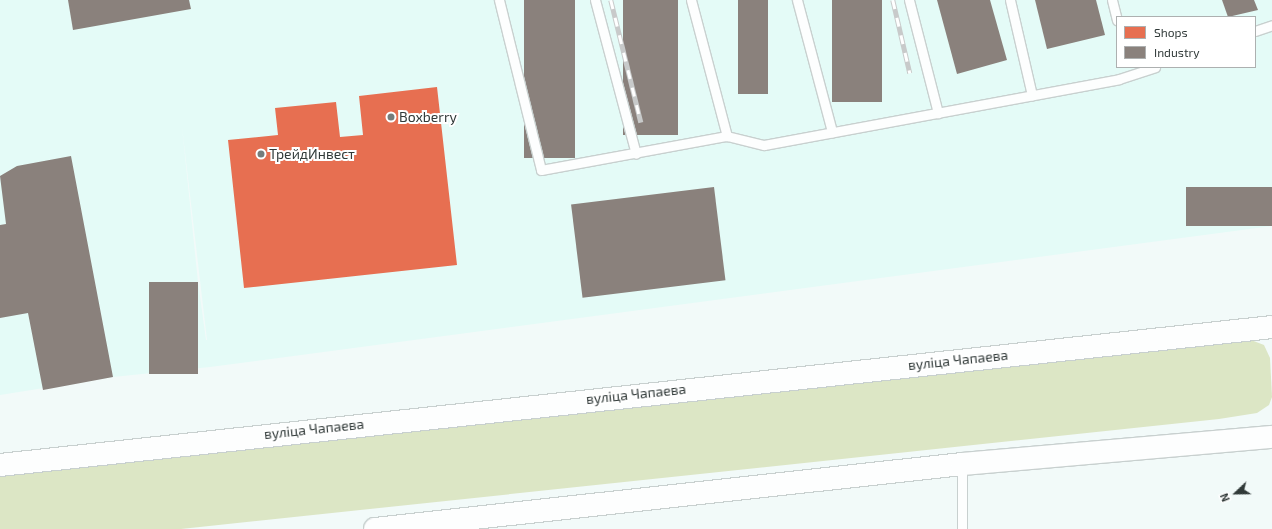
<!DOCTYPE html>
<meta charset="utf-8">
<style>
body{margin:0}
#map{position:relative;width:1272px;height:529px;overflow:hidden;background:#f2faf9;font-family:"Exo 2",sans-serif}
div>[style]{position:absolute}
.built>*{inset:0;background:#e4fbf7}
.green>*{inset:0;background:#dce6c5}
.shops>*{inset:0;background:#e76f51}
.industry>*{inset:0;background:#8a817c;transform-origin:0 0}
.roads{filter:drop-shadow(1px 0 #c8d0cf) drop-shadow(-1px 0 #c8d0cf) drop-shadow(0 1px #c8d0cf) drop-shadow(0 -1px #c8d0cf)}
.lane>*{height:9px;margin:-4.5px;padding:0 4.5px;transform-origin:4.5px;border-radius:4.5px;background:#fdfefe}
.secondary>*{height:22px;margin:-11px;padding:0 11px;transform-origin:11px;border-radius:11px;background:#fdfefe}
.rail>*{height:4.5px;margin-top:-2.25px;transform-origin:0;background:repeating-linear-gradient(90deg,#fff 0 9px,#c8caca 0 18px);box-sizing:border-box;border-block:1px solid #c8caca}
.dots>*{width:11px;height:11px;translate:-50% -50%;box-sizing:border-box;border:2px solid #fff;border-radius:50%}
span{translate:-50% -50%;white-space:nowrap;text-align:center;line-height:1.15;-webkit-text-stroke:4px #fff;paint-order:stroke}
.poi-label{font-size:14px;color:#313a39}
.left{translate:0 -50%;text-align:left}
.street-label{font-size:14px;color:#313a39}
.legend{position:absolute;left:1116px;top:16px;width:140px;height:52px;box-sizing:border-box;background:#fff;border:1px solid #adb0b0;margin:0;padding:5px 7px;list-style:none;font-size:12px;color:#313a39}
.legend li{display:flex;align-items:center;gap:8px;height:20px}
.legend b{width:20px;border:1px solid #adb0b0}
.north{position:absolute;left:1216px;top:473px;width:40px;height:40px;-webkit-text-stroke:3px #fff;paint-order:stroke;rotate:248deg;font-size:11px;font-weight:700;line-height:16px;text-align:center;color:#313a39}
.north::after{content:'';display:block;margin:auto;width:14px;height:18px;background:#313a39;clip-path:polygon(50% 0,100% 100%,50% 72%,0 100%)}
</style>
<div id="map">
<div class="built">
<i style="clip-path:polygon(evenodd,0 0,1272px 0,1272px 226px,210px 367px,113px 377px,0 395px,0 0,1117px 17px,1255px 17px,1255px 67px,1117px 67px,1117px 17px,0 0,182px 127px,207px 340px,206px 340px,198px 282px,182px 127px)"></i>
</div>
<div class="green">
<i style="clip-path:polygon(1251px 340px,1264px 345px,1270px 358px,1272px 397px,1269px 405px,1257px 413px,1219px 419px,181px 529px,0 529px,0 474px)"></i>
</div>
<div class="shops">
<i style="clip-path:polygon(437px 87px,457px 265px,244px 288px,228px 140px,278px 135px,275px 108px,336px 102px,340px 137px,363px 135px,359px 96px)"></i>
</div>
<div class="industry">
<i style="clip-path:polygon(68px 0,189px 0,191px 9px,73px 30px)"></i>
<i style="left:524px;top:0;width:51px;height:158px"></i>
<i style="left:623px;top:0;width:55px;height:135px"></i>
<i style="left:738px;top:0;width:30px;height:94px"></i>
<i style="left:832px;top:0;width:50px;height:102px"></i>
<i style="clip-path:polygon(937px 0,990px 0,1007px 60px,957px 74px)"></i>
<i style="clip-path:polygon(1035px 0,1096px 0,1105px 35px,1047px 49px)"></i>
<i style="clip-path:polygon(1222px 0,1254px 0,1258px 10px,1228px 17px)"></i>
<i style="clip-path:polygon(71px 156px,113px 377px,43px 390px,28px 313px,0 318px,0 225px,6px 224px,0 176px,17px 166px)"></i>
<i style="left:714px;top:187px;width:94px;height:144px;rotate:83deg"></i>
<i style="left:1272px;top:187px;width:39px;height:86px;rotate:90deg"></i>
<i style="left:149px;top:282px;width:49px;height:92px"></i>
</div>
<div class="roads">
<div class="lane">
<i style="left:499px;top:0;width:175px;rotate:76.1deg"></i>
<i style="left:541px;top:170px;width:189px;rotate:-10.4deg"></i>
<i style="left:727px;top:136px;width:38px;rotate:14deg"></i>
<i style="left:764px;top:145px;width:361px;rotate:-10.5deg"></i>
<i style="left:1119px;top:79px;width:38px;rotate:-18deg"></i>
<i style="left:595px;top:0;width:159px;rotate:75.1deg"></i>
<i style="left:691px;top:0;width:141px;rotate:75.2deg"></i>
<i style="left:797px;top:0;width:137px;rotate:75.1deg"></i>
<i style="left:909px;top:0;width:117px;rotate:75.6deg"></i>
<i style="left:1010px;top:0;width:98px;rotate:77deg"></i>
<i style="left:1112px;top:0;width:21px;rotate:76deg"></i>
<i style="left:1255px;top:31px;width:18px;rotate:-19deg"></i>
<i style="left:962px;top:529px;width:65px;rotate:-90deg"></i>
</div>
<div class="secondary">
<i style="left:0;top:465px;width:1279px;rotate:-6.19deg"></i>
<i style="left:375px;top:529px;width:591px;rotate:-6.32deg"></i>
<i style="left:962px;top:464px;width:311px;rotate:-5deg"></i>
</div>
</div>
<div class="rail">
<i style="left:611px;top:0;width:126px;rotate:76.2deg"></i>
<i style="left:893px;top:0;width:75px;rotate:76.9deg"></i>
</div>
<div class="dots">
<i style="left:391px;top:117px;background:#757d7c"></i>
<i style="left:261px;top:154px;background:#757d7c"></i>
</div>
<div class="poi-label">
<span class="left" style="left:399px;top:117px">Boxberry</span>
<span class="left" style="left:269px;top:154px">ТрейдИнвест</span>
</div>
<div class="street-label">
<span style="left:958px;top:360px;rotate:-6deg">вуліца Чапаева</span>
<span style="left:636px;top:394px;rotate:-6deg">вуліца Чапаева</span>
<span style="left:314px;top:429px;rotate:-6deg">вуліца Чапаева</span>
</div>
<ul class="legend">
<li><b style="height:11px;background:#e76f51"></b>Shops</li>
<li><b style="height:11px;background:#8a817c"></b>Industry</li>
</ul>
<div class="north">N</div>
</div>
